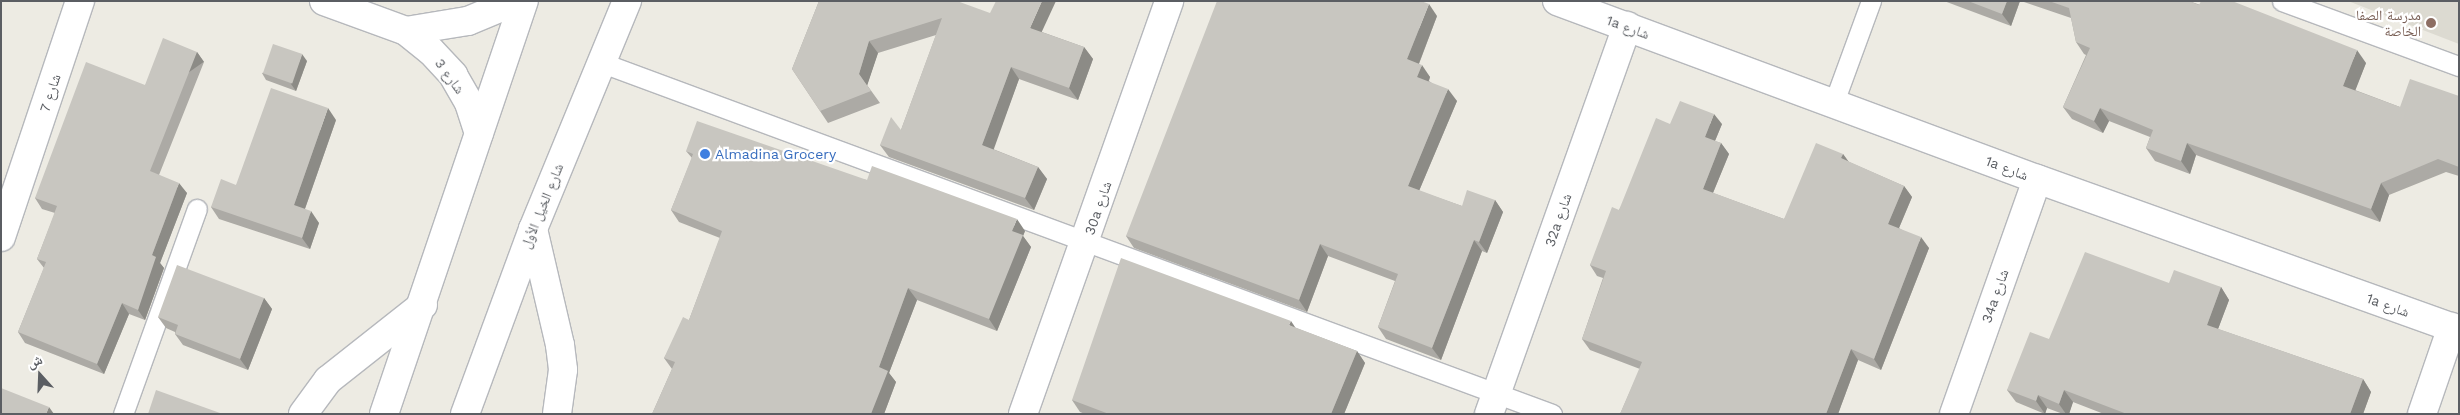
<!DOCTYPE html>
<meta charset="utf-8">
<style>
body{margin:0}
#map{position:relative;width:2460px;height:415px;overflow:hidden;background:#edebe3;font-family:"Work Sans","Noto Naskh Arabic",sans-serif}
div>[style]{position:absolute}
.education>*{inset:0;background:#dcdad1}
.roads{filter:drop-shadow(1px 0 #b6b8bc) drop-shadow(-1px 0 #b6b8bc) drop-shadow(0 1px #b6b8bc) drop-shadow(0 -1px #b6b8bc)}
.service>*{height:19px;margin:-9.5px;padding:0 9.5px;transform-origin:9.5px;border-radius:9.5px;background:#fff}
.minor>*{height:28px;margin:-14px;padding:0 14px;transform-origin:14px;border-radius:14px;background:#fff}
.secondary>*{height:28px;margin:-14px;padding:0 14px;transform-origin:14px;border-radius:14px;background:#fff}
.wall>*{inset:0;background:#acaaa5}
.shaded-wall>*{inset:0;background:#8c8b86;transform-origin:0 0}
.building>*{inset:0;background:#c8c6c0;transform-origin:0 0}
.dots>*{width:14px;height:14px;translate:-50% -50%;box-sizing:border-box;border:2px solid #fff;border-radius:50%}
span{translate:-50% -50%;white-space:nowrap;text-align:center;line-height:1.15;-webkit-text-stroke:4.5px #fff;paint-order:stroke}
.education-label{font-size:14px;color:#785e54}
.right{translate:-100% -50%;text-align:right}
.street-label{font-size:14px;color:#5b5e63}
.shop-label{font-size:14px;color:#366cbe}
.left{translate:0 -50%;text-align:left}
.frame{position:absolute;inset:0;border:2px solid #5b5e63;pointer-events:none}
.north{position:absolute;left:15px;top:350px;width:50px;height:50px;-webkit-text-stroke:4px #fff;paint-order:stroke;rotate:340deg;font-size:14px;font-weight:700;line-height:20px;text-align:center;color:#5b5e63}
.north::after{content:'';display:block;margin:auto;width:18px;height:22px;background:#5b5e63;clip-path:polygon(50% 0,100% 100%,50% 72%,0 100%)}
</style>
<div id="map">
<div class="education">
<i style="clip-path:polygon(2348px 1px,2459px 1px,2459px 44px)"></i>
</div>
<div class="roads">
<div class="service">
<i style="left:2282px;top:1px;width:189px;rotate:20.2deg"></i>
<i style="left:600px;top:62px;width:1015px;rotate:20.29deg"></i>
<i style="left:1834px;top:102px;width:108px;rotate:-69.9deg"></i>
<i style="left:123px;top:414px;width:218px;rotate:-70.2deg"></i>
</div>
<div class="minor">
<i style="left:324px;top:1px;width:87px;rotate:20.1deg"></i>
<i style="left:406px;top:31px;width:32px;rotate:39deg"></i>
<i style="left:431px;top:51px;width:33px;rotate:47deg"></i>
<i style="left:453px;top:75px;width:32px;rotate:60deg"></i>
<i style="left:469px;top:103px;width:32px;rotate:72deg"></i>
<i style="left:1557px;top:1px;width:512px;rotate:20.35deg"></i>
<i style="left:2037px;top:179px;width:448px;rotate:19.7deg"></i>
<i style="left:406px;top:31px;width:63px;rotate:-9.2deg"></i>
<i style="left:468px;top:21px;width:52px;rotate:-22.6deg"></i>
<i style="left:533px;top:229px;width:119px;rotate:76.9deg"></i>
<i style="left:560px;top:345px;width:25px;rotate:83deg"></i>
<i style="left:563px;top:370px;width:44px;rotate:97.8deg"></i>
<i style="left:1px;top:237px;width:249px;rotate:-71.5deg"></i>
<i style="left:303px;top:414px;width:42px;rotate:-53.7deg"></i>
<i style="left:328px;top:380px;width:121px;rotate:-38.3deg"></i>
<i style="left:1023px;top:414px;width:438px;rotate:-70.5deg"></i>
<i style="left:1489px;top:414px;width:412px;rotate:-70.4deg"></i>
<i style="left:1954px;top:414px;width:249px;rotate:-70.5deg"></i>
<i style="left:2422px;top:414px;width:92px;rotate:-71deg"></i>
</div>
<div class="secondary">
<i style="left:384px;top:414px;width:436px;rotate:-71.3deg"></i>
<i style="left:465px;top:414px;width:197px;rotate:-69.8deg"></i>
<i style="left:533px;top:229px;width:247px;rotate:-67.6deg"></i>
</div>
</div>
<div class="wall">
<i style="clip-path:polygon(819px 1px,1042px 32px,1084px 47px,1093px 59px,1078px 100px,1019px 79px,993px 149px,1038px 167px,1047px 179px,1034px 210px,889px 157px,880px 145px,901px 130px,936px 35px,878px 53px,867px 85px,880px 103px,828px 123px,792px 69px)"></i>
<i style="clip-path:polygon(1944px 1px,2020px 1px,2011px 26px)"></i>
<i style="clip-path:polygon(2021px 1px,2189px 1px,2366px 63px,2355px 90px,2400px 107px,2459px 96px,2459px 176px,2446px 172px,2389px 195px,2380px 222px,2196px 155px,2190px 174px,2155px 161px,2146px 148px,2150px 137px,2109px 121px,2103px 133px,2072px 119px,2063px 107px,2086px 55px,2084px 54px,2076px 42px,2071px 18px)"></i>
<i style="clip-path:polygon(1437px 16px,1419px 64px,1430px 77px,1429px 81px,1457px 101px,1419px 191px,1462px 206px,1495px 200px,1503px 212px,1487px 253px,1482px 251px,1441px 360px,1386px 339px,1378px 327px,1395px 281px,1328px 256px,1307px 312px,1134px 248px,1126px 236px)"></i>
<i style="clip-path:polygon(197px 52px,204px 62px,159px 175px,187px 193px,160px 263px,164px 268px,145px 320px,129px 314px,104px 374px,25px 343px,18px 332px,44px 268px,37px 259px,55px 213px,42px 209px,35px 198px,145px 85px)"></i>
<i style="clip-path:polygon(307px 61px,296px 91px,266px 80px,262px 73px)"></i>
<i style="clip-path:polygon(336px 120px,305px 209px,319px 223px,310px 249px,219px 219px,211px 207px,236px 185px)"></i>
<i style="clip-path:polygon(1670px 124px,1722px 124px,1715px 141px,1721px 143px,1729px 154px,1713px 193px,1784px 219px,1843px 154px,1849px 162px,1904px 186px,1912px 197px,1899px 228px,1929px 248px,1881px 370px,1858px 360px,1838px 414px,1620px 414px,1640px 369px,1590px 350px,1582px 339px,1603px 278px,1597px 276px,1590px 265px,1619px 210px)"></i>
<i style="clip-path:polygon(686px 151px,867px 180px,1025px 231px,1023px 236px,1031px 247px,997px 331px,917px 300px,889px 373px,896px 382px,884px 414px,652px 414px,672px 369px,664px 358px,689px 320px,720px 238px,679px 222px,671px 210px,692px 158px)"></i>
<i style="clip-path:polygon(2169px 283px,2221px 287px,2229px 300px,2218px 329px,2363px 379px,2371px 392px,2363px 414px,2104px 414px,2073px 402px,2069px 414px,2063px 414px,2047px 408px,2045px 414px,2016px 402px,2007px 390px,2049px 339px)"></i>
<i style="clip-path:polygon(264px 298px,272px 309px,248px 370px,183px 345px,175px 334px,175px 332px,166px 328px,158px 317px)"></i>
<i style="clip-path:polygon(1296px 328px,1357px 351px,1365px 363px,1344px 414px,1085px 414px,1080px 412px,1072px 400px)"></i>
</div>
<div class="shaded-wall">
<i style="clip-path:polygon(1042px 1px,1056px 1px,1038px 40px,1030px 28px)"></i>
<i style="clip-path:polygon(2007px 1px,2020px 1px,2011px 26px,2002px 14px)"></i>
<i style="clip-path:polygon(1429px 4px,1437px 16px,1416px 71px,1407px 59px)"></i>
<i style="clip-path:polygon(869px 41px,878px 53px,867px 86px,859px 74px)"></i>
<i style="clip-path:polygon(1084px 47px,1093px 59px,1078px 100px,1069px 88px)"></i>
<i style="clip-path:polygon(2357px 50px,2366px 63px,2352px 99px,2343px 86px)"></i>
<i style="left:197px;top:52px;width:12px;height:128px;rotate:55deg"></i>
<i style="clip-path:polygon(302px 54px,307px 61px,296px 91px,291px 84px)"></i>
<i style="clip-path:polygon(1422px 65px,1430px 77px,1426px 88px,1417px 77px)"></i>
<i style="clip-path:polygon(1011px 67px,1019px 79px,991px 157px,982px 145px)"></i>
<i style="clip-path:polygon(1448px 89px,1457px 101px,1416px 198px,1408px 186px)"></i>
<i style="clip-path:polygon(328px 108px,336px 120px,302px 217px,294px 205px)"></i>
<i style="clip-path:polygon(2100px 108px,2109px 121px,2103px 133px,2094px 121px)"></i>
<i style="clip-path:polygon(1714px 114px,1722px 124px,1712px 148px,1705px 137px)"></i>
<i style="clip-path:polygon(1721px 143px,1729px 154px,1710px 200px,1703px 189px)"></i>
<i style="clip-path:polygon(2187px 143px,2196px 155px,2190px 174px,2181px 161px)"></i>
<i style="clip-path:polygon(1843px 154px,1850px 164px,1841px 158px)"></i>
<i style="clip-path:polygon(1038px 167px,1047px 179px,1034px 210px,1025px 198px)"></i>
<i style="clip-path:polygon(179px 183px,187px 193px,160px 263px,164px 268px,145px 320px,138px 310px,152px 255px)"></i>
<i style="clip-path:polygon(2381px 183px,2389px 195px,2380px 222px,2371px 209px)"></i>
<i style="clip-path:polygon(1904px 186px,1912px 197px,1896px 235px,1888px 224px)"></i>
<i style="clip-path:polygon(1495px 200px,1503px 212px,1487px 253px,1479px 242px)"></i>
<i style="clip-path:polygon(311px 211px,319px 223px,310px 249px,302px 238px)"></i>
<i style="clip-path:polygon(1017px 219px,1025px 231px,1023px 236px,1031px 247px,997px 331px,989px 319px,1012px 231px)"></i>
<i style="clip-path:polygon(1921px 237px,1929px 248px,1881px 370px,1874px 359px)"></i>
<i style="clip-path:polygon(1474px 240px,1482px 251px,1441px 360px,1432px 348px)"></i>
<i style="clip-path:polygon(1320px 244px,1328px 256px,1307px 312px,1299px 300px)"></i>
<i style="clip-path:polygon(2221px 287px,2229px 300px,2215px 337px,2207px 325px)"></i>
<i style="clip-path:polygon(908px 288px,917px 300px,889px 373px,896px 382px,884px 414px,871px 414px,879px 367px)"></i>
<i style="clip-path:polygon(264px 298px,272px 309px,248px 370px,240px 359px)"></i>
<i style="clip-path:polygon(122px 303px,129px 314px,104px 374px,97px 364px)"></i>
<i style="clip-path:polygon(1291px 321px,1299px 333px,1289px 325px)"></i>
<i style="clip-path:polygon(1851px 349px,1858px 360px,1838px 414px,1826px 414px)"></i>
<i style="clip-path:polygon(1357px 351px,1365px 363px,1344px 414px,1331px 414px)"></i>
<i style="clip-path:polygon(2363px 379px,2371px 392px,2363px 414px,2350px 414px)"></i>
<i style="clip-path:polygon(2064px 390px,2073px 402px,2069px 414px,2066px 414px,2059px 404px)"></i>
<i style="clip-path:polygon(2038px 395px,2047px 408px,2045px 414px,2036px 401px)"></i>
<i style="clip-path:polygon(49px 407px,54px 414px,46px 414px)"></i>
</div>
<div class="building">
<i style="clip-path:polygon(819px 1px,957px 1px,990px 13px,996px 1px,1042px 1px,1030px 28px,1084px 47px,1069px 88px,1011px 67px,982px 145px,1038px 167px,1025px 198px,880px 145px,891px 117px,901px 130px,942px 18px,869px 41px,859px 74px,871px 91px,820px 111px,792px 69px)"></i>
<i style="clip-path:polygon(1217px 1px,1421px 1px,1429px 4px,1407px 59px,1422px 65px,1417px 77px,1448px 89px,1408px 186px,1462px 206px,1467px 190px,1495px 200px,1479px 242px,1474px 240px,1432px 348px,1378px 327px,1398px 274px,1320px 244px,1299px 300px,1126px 236px)"></i>
<i style="clip-path:polygon(1968px 1px,2007px 1px,2002px 14px)"></i>
<i style="clip-path:polygon(2049px 1px,2189px 1px,2199px 5px,2201px 1px,2232px 1px,2357px 50px,2343px 86px,2400px 107px,2410px 79px,2459px 96px,2459px 167px,2438px 159px,2381px 183px,2371px 209px,2187px 143px,2181px 161px,2146px 148px,2153px 130px,2100px 108px,2094px 121px,2063px 107px,2090px 48px,2076px 42px,2069px 8px)"></i>
<i style="clip-path:polygon(163px 38px,197px 52px,150px 171px,179px 183px,152px 255px,156px 257px,138px 310px,122px 303px,97px 364px,18px 332px,46px 262px,37px 259px,57px 206px,35px 198px,86px 62px,145px 85px)"></i>
<i style="left:273px;top:44px;width:31px;height:31px;rotate:19deg"></i>
<i style="clip-path:polygon(271px 88px,328px 108px,294px 205px,311px 211px,302px 238px,211px 207px,221px 179px,236px 185px)"></i>
<i style="clip-path:polygon(1680px 101px,1714px 114px,1705px 137px,1721px 143px,1703px 189px,1784px 219px,1816px 143px,1843px 154px,1841px 158px,1904px 186px,1888px 224px,1921px 237px,1874px 359px,1851px 349px,1826px 414px,1620px 414px,1642px 362px,1582px 339px,1606px 271px,1590px 265px,1612px 207px,1619px 210px,1656px 118px,1670px 124px)"></i>
<i style="clip-path:polygon(697px 121px,867px 180px,872px 166px,1017px 219px,1012px 231px,1023px 235px,989px 319px,908px 288px,879px 367px,888px 371px,871px 414px,652px 414px,675px 362px,664px 358px,683px 317px,689px 320px,722px 231px,671px 210px,693px 154px,686px 151px)"></i>
<i style="clip-path:polygon(2085px 252px,2169px 283px,2174px 270px,2221px 287px,2207px 325px,2363px 379px,2350px 414px,2127px 414px,2064px 390px,2059px 404px,2038px 395px,2036px 401px,2007px 390px,2030px 332px,2049px 339px)"></i>
<i style="clip-path:polygon(1121px 258px,1291px 321px,1289px 325px,1357px 351px,1331px 414px,1109px 414px,1072px 400px)"></i>
<i style="clip-path:polygon(177px 265px,264px 298px,240px 359px,175px 334px,178px 325px,158px 317px)"></i>
<i style="clip-path:polygon(1px 388px,49px 407px,46px 414px,1px 414px)"></i>
<i style="clip-path:polygon(156px 390px,220px 413px,220px 414px,148px 414px)"></i>
</div>
<div class="dots">
<i style="left:2431px;top:23px;background:#8d6e63"></i>
<i style="left:705px;top:154px;background:#3f7fe0"></i>
</div>
<div class="education-label">
<span class="right" style="left:2421px;top:23px">مدرسة الصفا<br>الخاصة</span>
</div>
<div class="street-label">
<span style="left:1628px;top:27px;rotate:20deg">1a شارع</span>
<span style="left:450px;top:76px;rotate:54deg">شارع 3</span>
<span style="left:50px;top:93px;rotate:-72deg">شارع 7</span>
<span style="left:2007px;top:168px;rotate:21deg">1a شارع</span>
<span style="left:542px;top:206px;rotate:-68deg">شارع الخيل الأول</span>
<span style="left:1098px;top:208px;rotate:-71deg">30a شارع</span>
<span style="left:1558px;top:220px;rotate:-71deg">32a شارع</span>
<span style="left:1995px;top:296px;rotate:-71deg">34a شارع</span>
<span style="left:2388px;top:305px;rotate:20deg">1a شارع</span>
</div>
<div class="shop-label">
<span class="left" style="left:715px;top:154px">Almadina Grocery</span>
</div>
<div class="frame"></div>
<div class="north">ش</div>
</div>
